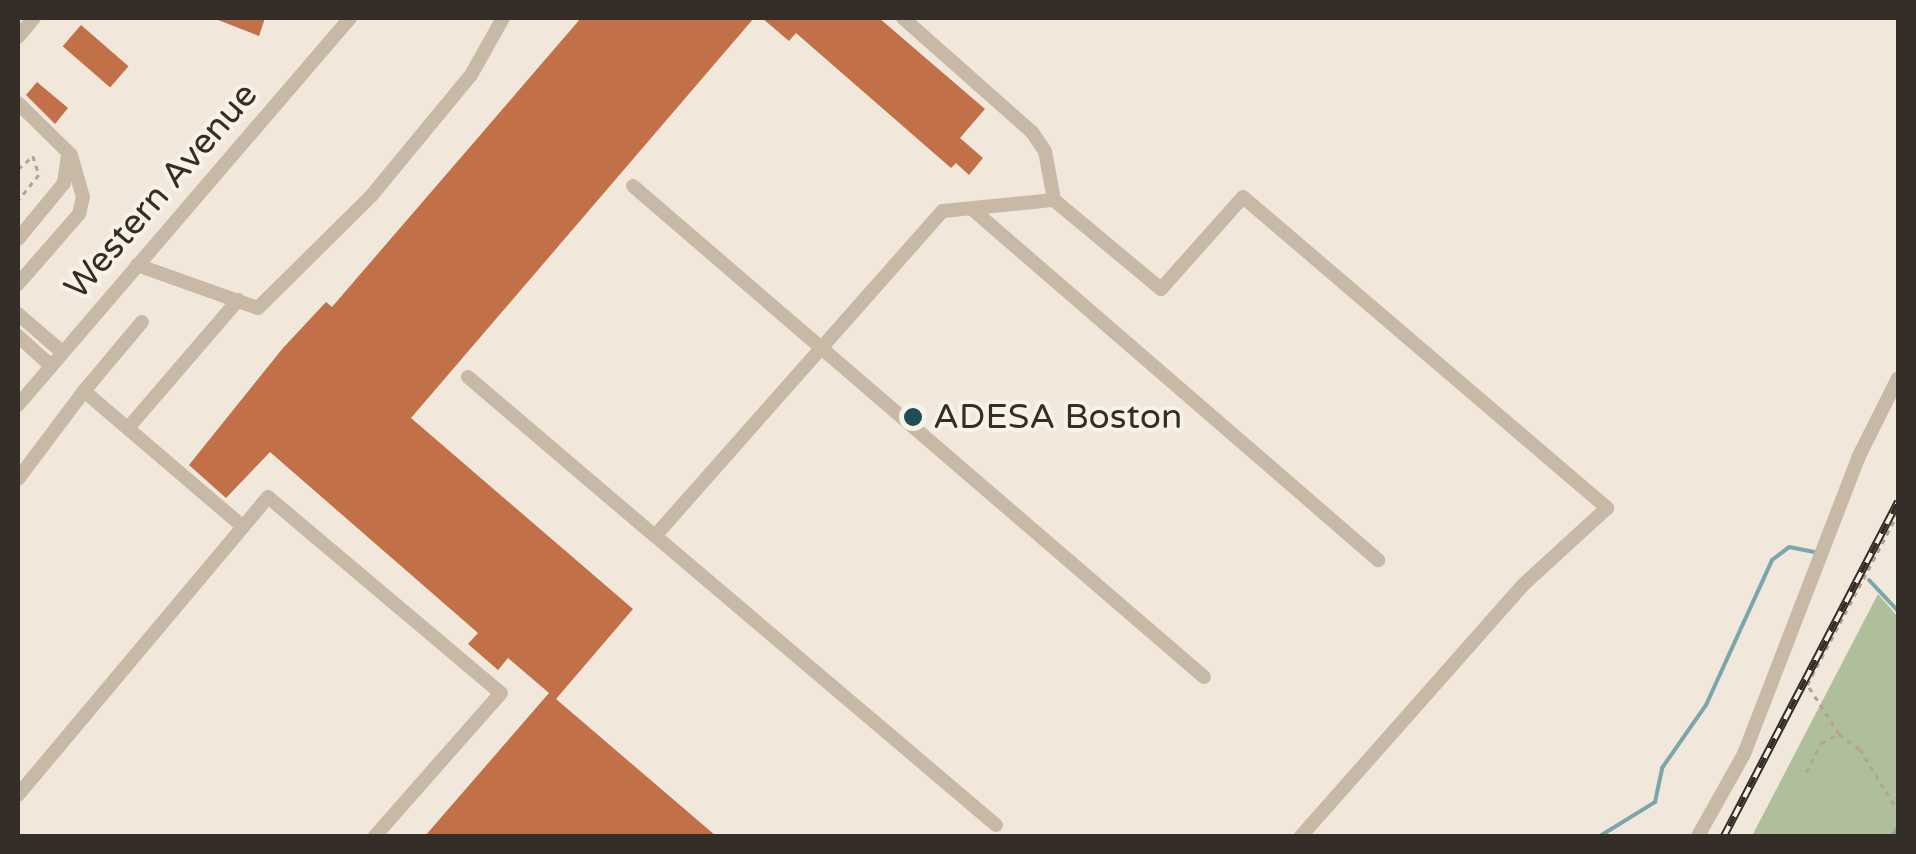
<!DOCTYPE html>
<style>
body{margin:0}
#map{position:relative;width:1916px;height:854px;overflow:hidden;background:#f1e8db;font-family:"Varela Round",sans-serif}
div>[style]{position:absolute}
.green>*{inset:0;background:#b0bf9b}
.stream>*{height:4px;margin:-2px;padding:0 2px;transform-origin:2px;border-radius:2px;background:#7ba6ac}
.building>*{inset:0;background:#c17048;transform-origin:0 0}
.path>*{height:2.5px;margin-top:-1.25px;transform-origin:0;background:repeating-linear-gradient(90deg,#b4a392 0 5px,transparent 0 10px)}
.minor>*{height:14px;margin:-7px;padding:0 7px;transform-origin:7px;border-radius:7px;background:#c8b9a7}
.rail>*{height:8px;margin-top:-4px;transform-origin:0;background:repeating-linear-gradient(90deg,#f8f2e7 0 11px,#352d27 0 22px);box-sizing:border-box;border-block:2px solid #352d27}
.dots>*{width:28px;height:28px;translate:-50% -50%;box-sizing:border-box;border:5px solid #f8f2e7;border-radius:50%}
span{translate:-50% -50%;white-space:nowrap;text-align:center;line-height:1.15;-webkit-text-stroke:8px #f8f2e7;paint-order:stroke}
.street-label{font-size:35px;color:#352d27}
.poi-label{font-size:35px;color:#352d27}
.left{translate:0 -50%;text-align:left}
.frame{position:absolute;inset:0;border:20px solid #352d27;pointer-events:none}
</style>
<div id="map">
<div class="green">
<i style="clip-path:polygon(1878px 594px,1898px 617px,1898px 836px,1752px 836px)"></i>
</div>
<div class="stream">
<i style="left:1869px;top:580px;width:42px;rotate:46.9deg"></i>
<i style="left:1600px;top:836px;width:65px;rotate:-31.7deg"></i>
<i style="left:1655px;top:802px;width:35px;rotate:-78deg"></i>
<i style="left:1662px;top:768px;width:77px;rotate:-55.1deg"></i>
<i style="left:1706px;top:705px;width:159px;rotate:-65.5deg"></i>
<i style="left:1772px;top:560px;width:21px;rotate:-37deg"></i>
<i style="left:1789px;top:547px;width:26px;rotate:11deg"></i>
<i style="left:1893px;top:836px;width:10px;rotate:-61deg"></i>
</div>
<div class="building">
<i style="clip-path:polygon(213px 18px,265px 18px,259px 36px)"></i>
<i style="clip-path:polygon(581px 18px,754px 18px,411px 418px,633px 609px,556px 699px,716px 836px,425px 836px,549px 693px,508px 658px,498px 670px,468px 644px,478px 633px,270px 452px,226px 498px,189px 465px,283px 348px,326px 302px,332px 307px)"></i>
<i style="clip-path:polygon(762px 18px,879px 18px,985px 109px,960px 138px,983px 158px,969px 175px,956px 163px,951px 168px,796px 33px,789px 41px)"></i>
<i style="left:81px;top:25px;width:63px;height:28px;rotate:41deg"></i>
<i style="clip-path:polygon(37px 82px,68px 108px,55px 124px,26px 95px)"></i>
</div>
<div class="path">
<i style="left:18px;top:169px;width:20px;rotate:-41deg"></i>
<i style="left:33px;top:156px;width:20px;rotate:72deg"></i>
<i style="left:39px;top:175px;width:33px;rotate:129deg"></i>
<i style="left:1839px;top:734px;width:59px;rotate:-123.1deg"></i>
<i style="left:1807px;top:685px;width:195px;rotate:-62.1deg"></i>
<i style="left:1806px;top:772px;width:33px;rotate:-63deg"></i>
<i style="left:1821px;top:743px;width:20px;rotate:-27deg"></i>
<i style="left:1839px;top:734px;width:26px;rotate:36deg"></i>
<i style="left:1860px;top:749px;width:73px;rotate:58.5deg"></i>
</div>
<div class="minor">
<i style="left:903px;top:18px;width:172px;rotate:41.5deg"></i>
<i style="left:1032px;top:132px;width:23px;rotate:56deg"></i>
<i style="left:1045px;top:151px;width:50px;rotate:79.6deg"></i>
<i style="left:1054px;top:200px;width:139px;rotate:39.8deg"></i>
<i style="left:1161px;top:289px;width:123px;rotate:-48.3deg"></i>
<i style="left:1243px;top:197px;width:479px;rotate:40.5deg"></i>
<i style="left:1607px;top:508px;width:113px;rotate:137.5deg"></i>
<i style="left:1524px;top:584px;width:337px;rotate:131.5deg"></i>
<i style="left:18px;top:37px;width:25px;rotate:-50deg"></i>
<i style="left:18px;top:103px;width:74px;rotate:44.5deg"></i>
<i style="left:71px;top:155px;width:44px;rotate:74.1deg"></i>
<i style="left:83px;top:197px;width:17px;rotate:103deg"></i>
<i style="left:79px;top:214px;width:93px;rotate:131.1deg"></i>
<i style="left:633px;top:186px;width:753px;rotate:40.69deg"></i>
<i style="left:972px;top:209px;width:537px;rotate:40.84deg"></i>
<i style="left:18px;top:239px;width:72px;rotate:-50.6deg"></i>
<i style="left:64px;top:183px;width:30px;rotate:-82deg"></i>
<i style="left:137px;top:265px;width:128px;rotate:19.6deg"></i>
<i style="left:258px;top:308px;width:161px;rotate:-44.7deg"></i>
<i style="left:372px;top:195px;width:156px;rotate:-50.5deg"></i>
<i style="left:471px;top:75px;width:65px;rotate:-60.7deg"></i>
<i style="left:18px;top:314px;width:58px;rotate:40.8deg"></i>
<i style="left:18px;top:336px;width:43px;rotate:42.2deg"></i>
<i style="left:468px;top:377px;width:245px;rotate:40.4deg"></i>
<i style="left:84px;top:391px;width:90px;rotate:-50deg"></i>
<i style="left:18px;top:405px;width:510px;rotate:-49.37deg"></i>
<i style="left:128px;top:428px;width:169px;rotate:-49.3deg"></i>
<i style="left:18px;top:479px;width:110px;rotate:-53.1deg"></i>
<i style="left:84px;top:391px;width:209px;rotate:40.5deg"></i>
<i style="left:18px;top:795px;width:389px;rotate:-50deg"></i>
<i style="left:268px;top:497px;width:304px;rotate:40.1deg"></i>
<i style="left:501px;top:693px;width:191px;rotate:131.4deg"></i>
<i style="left:996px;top:825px;width:447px;rotate:-139.7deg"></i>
<i style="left:655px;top:536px;width:434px;rotate:-48.5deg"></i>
<i style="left:943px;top:211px;width:112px;rotate:-5.7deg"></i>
<i style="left:1698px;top:836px;width:94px;rotate:-60.7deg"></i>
<i style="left:1744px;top:754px;width:317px;rotate:-68.9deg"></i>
<i style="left:1858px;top:458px;width:89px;rotate:-63.4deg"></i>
</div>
<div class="rail">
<i style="left:1724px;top:836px;width:377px;rotate:-62.5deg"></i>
</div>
<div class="dots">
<i style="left:913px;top:417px;background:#1f4c55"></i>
</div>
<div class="street-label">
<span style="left:161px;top:191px;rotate:-49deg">Western Avenue</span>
</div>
<div class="poi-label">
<span class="left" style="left:933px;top:417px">ADESA Boston</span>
</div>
<div class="frame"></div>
</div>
